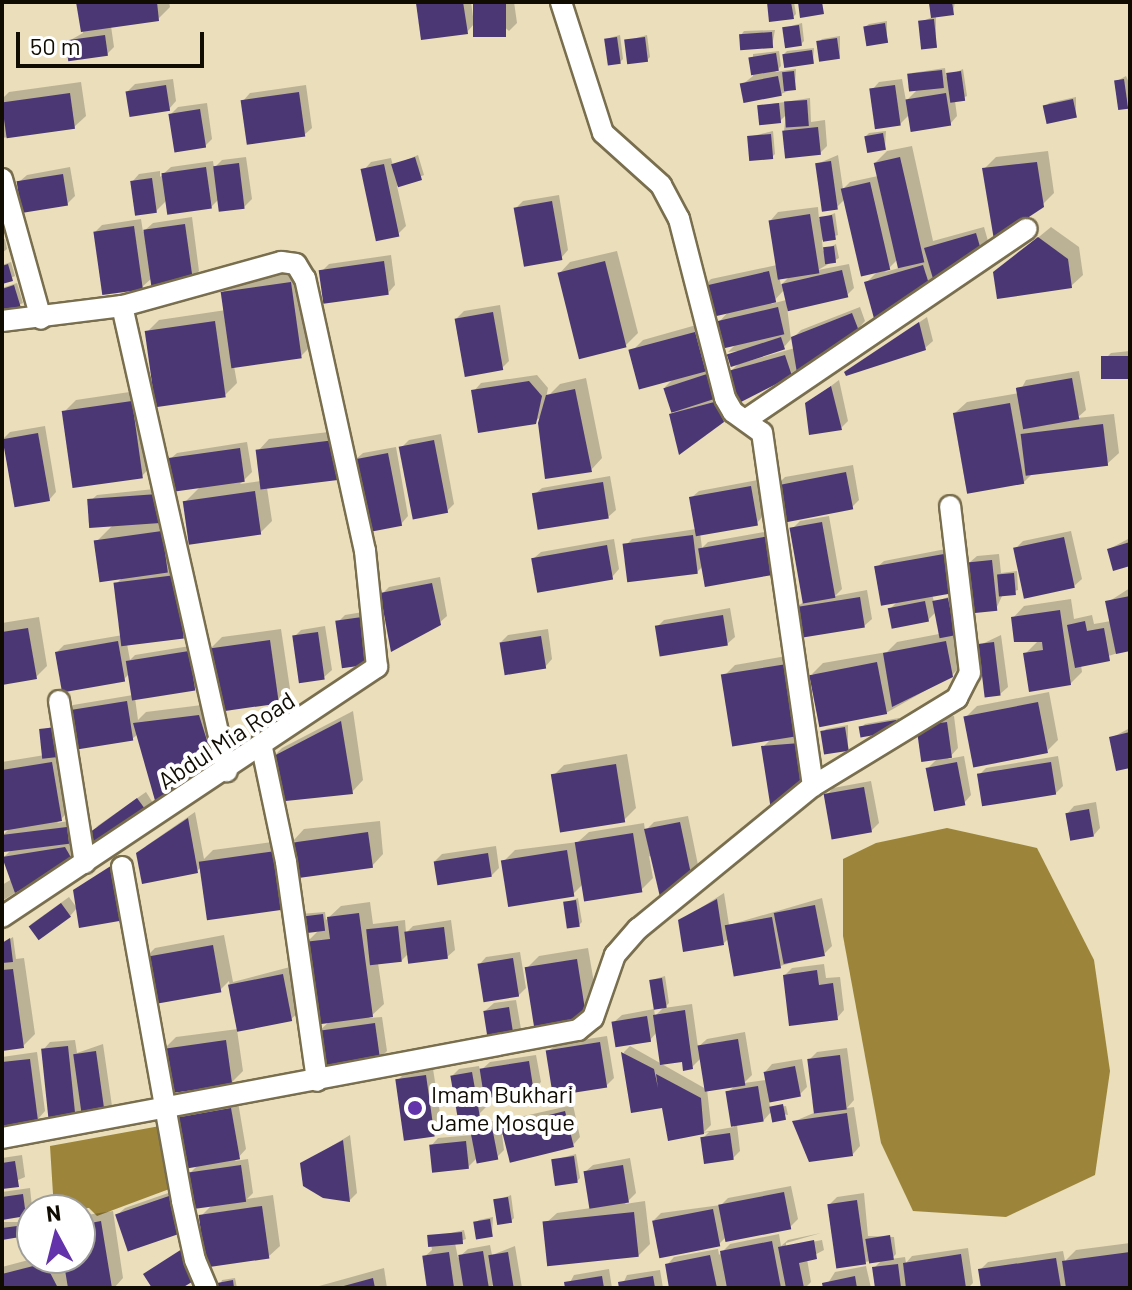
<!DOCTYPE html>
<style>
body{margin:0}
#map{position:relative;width:1132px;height:1290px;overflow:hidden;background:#eadebb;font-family:Barlow,sans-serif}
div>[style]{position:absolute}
.water>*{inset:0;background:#9c853a}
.shadow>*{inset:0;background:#0003;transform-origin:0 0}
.building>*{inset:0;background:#4b3773;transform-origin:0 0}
.roads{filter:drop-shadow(2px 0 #796e4e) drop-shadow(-2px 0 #796e4e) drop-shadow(0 2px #796e4e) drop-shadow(0 -2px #796e4e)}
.street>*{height:20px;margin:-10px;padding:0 10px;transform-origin:10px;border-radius:10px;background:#fff}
.dots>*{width:22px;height:22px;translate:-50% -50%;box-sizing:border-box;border:4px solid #fff;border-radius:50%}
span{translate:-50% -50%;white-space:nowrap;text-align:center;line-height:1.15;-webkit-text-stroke:8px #fff;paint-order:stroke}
.street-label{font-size:24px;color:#100c02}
.poi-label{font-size:24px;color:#100c02}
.left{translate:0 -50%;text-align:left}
.frame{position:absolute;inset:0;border:4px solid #100c02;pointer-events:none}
.north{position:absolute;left:16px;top:1194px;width:80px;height:80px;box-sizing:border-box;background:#fff;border:2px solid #9f9e9a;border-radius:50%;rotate:353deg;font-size:22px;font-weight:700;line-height:32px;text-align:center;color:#100c02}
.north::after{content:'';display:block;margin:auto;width:28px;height:36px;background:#6333ab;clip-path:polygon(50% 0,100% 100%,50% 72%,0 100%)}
.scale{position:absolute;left:16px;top:32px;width:188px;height:36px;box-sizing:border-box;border:4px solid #100c02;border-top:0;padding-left:10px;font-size:24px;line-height:28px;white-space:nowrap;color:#100c02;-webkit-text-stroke:6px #fff;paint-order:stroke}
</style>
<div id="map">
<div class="water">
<i style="clip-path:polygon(947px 828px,1037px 848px,1094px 960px,1110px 1071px,1095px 1175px,1006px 1217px,913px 1211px,881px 1143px,843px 936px,843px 859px,876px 843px)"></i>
<i style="clip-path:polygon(160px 1126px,172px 1188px,97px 1216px,89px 1208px,54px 1210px,50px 1146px)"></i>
</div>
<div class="shadow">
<i style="clip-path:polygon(78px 2px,169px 2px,170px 7px,158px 19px,111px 26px,114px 47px,107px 54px,67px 42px,83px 33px)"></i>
<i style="clip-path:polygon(420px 2px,471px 2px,474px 24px,467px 32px)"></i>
<i style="clip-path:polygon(475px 2px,514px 2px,517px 23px,509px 31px)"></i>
<i style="clip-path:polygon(769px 2px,794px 2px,796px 14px,793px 17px)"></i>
<i style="clip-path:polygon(955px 2px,953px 13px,936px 15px,936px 46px,920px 22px,933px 17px,933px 2px)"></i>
<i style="clip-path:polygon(887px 21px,887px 41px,865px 27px,869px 24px)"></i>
<i style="clip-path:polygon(802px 23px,804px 41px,801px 44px,784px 28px)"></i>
<i style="clip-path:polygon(775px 30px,772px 46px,741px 35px,744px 31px)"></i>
<i style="clip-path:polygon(620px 35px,623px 59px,620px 62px,606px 39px)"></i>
<i style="clip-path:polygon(647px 35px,650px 57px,647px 60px,626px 41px)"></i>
<i style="clip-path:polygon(840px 36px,840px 57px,818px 43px,822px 39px)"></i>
<i style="clip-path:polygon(814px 48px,813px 62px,784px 54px,787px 51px)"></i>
<i style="clip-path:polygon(779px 51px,781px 66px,775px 72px,796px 69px,795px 88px,781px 94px,743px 84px,753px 76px,753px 54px)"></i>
<i style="clip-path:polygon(945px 68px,946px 77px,963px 69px,967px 96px,955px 101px,957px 116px,950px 124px,909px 115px,900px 124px,872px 90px,879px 82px,902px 79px,906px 101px,916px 91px,912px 73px)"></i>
<i style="clip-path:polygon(1126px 76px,1130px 85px,1127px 107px,1117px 81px)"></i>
<i style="clip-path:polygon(173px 79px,176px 101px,169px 109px,127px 92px,135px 84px)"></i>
<i style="clip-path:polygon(81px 82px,86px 116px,74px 127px,2px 138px,2px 99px,9px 92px)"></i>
<i style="clip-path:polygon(306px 85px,312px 128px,304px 135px,243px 101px,250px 93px)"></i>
<i style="clip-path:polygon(1076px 97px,1076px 116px,1046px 106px,1049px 103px)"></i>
<i style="clip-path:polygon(810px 98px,811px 122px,825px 120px,827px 146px,820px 153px,784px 131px,786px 115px,780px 121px,759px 106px)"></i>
<i style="clip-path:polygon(207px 103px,212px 139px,205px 146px,170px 115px,178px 107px)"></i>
<i style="clip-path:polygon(773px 131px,775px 154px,772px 157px,749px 137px)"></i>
<i style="clip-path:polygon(886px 131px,885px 148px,866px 136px,869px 133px)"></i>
<i style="clip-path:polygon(evenodd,912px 146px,933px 241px,984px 227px,988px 241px,928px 282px,866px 283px,878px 271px,845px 199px,837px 207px,817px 164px,838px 155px,843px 189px,850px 182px,878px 176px,875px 163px,887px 151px,912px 146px,897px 260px,899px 268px,885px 272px,897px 260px)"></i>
<i style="clip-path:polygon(1048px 151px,1054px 193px,1042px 205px,984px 169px,996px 157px)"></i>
<i style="clip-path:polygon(418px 155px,424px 175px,397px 186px,406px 226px,398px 234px,364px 170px,371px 162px,391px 158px,393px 166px)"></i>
<i style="clip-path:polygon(246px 157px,252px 199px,244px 207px,219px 199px,211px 207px,167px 200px,156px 211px,132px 182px,139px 174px,160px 171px,160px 177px,171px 167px,213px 161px,214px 168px,222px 160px)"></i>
<i style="clip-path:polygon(70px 167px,75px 196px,67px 204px,19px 182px,27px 175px)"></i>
<i style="clip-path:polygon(2px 187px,10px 231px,2px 233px)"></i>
<i style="clip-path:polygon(559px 195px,568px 250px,561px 258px,516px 208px,523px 201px)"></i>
<i style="clip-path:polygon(evenodd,818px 207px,819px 220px,835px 213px,838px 235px,822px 240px,823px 251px,836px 244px,839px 258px,818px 270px,849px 264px,854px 288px,847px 295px,787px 307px,791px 339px,784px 347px,728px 352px,737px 343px,719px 322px,730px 310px,703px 287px,711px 279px,777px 265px,771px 220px,778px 212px,818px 207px,792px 274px,781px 285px,779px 276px,792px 274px,818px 207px,784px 290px,786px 300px,771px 304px,784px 290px)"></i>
<i style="clip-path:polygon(192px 217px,199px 271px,192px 278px,152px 278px,142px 287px,95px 232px,102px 225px,141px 219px,143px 232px,153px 223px)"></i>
<i style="clip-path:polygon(1051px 227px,1079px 247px,1083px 275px,1071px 286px,995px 273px)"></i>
<i style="clip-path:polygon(5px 239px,7px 249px,2px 253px,2px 240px)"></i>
<i style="clip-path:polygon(617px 251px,638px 333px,626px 345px,559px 274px,570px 262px)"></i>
<i style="clip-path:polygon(391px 255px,395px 285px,388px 293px,322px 271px,329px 264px)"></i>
<i style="clip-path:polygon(11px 262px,15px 276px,2px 282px,2px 265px)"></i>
<i style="clip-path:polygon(302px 271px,313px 344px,301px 356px,234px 366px,237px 383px,225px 395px,147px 332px,159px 320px,226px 310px,223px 292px,235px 280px)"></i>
<i style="clip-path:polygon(17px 283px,23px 303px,2px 312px,2px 288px)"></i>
<i style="clip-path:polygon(500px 305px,509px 361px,502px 368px,456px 319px,464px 311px)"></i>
<i style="clip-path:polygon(860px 307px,865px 321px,858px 329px,790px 374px,730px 372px,738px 364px,795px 348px,793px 338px,801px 330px)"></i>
<i style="clip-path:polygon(927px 317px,933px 341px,925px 348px,846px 373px)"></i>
<i style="clip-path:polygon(707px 322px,717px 358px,704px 371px,718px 367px,730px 412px,723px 420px,671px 415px,679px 407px,665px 387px,675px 377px,631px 352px,643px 340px)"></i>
<i style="clip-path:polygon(1130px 351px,1130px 383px,1129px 377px,1103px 361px,1111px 353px)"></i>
<i style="clip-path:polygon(1079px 371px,1086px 410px,1077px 418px,1114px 414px,1119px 453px,1107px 464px,1032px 474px,1024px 482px,955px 413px,967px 402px,1019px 393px,1026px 380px)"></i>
<i style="clip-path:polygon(537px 375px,548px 388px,546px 398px,560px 384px,586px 378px,602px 458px,591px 470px,542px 415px,535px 422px,474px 391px,481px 383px)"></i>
<i style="clip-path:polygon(839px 380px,848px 421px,841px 428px,807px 404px)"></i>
<i style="clip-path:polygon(143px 390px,153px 464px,142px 476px,64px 412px,76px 400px)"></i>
<i style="clip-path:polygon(45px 426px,56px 492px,49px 500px,3px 439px,10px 432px)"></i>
<i style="clip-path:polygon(346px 430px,267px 488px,272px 521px,260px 533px,185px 502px,201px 486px,169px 460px,177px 453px,247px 442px,252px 472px,240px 484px,261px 481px,258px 451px,269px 439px)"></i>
<i style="clip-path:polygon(441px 434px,454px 504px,447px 511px,401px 448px,409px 440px)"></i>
<i style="clip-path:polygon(396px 447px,408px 516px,401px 524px,355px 460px,363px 453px)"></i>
<i style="clip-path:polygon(853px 465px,859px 500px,852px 507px,777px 485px,785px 477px)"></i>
<i style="clip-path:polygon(610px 476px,616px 510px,608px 517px,534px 495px,542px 488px)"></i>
<i style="clip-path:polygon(758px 480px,764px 515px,757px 523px,700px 532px,702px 548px,708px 542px,776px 530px,782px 565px,703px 566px,697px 572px,625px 546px,632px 539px,696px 529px,691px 498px,699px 491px)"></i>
<i style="clip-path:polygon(164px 488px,167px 514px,158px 523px,173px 521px,195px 624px,184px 636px,127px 644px,130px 660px,135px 655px,196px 645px,202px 681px,194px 689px,135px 698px,138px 720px,146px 712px,210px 704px,226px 753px,214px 765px,138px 734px,132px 739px,65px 712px,73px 705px,133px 695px,130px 673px,124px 679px,57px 652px,64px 645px,123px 635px,116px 584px,122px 578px,97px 541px,112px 526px,89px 502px,97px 495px)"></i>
<i style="clip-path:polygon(829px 516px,842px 589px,835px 596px,867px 590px,872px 619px,864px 626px,794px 609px,805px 601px,792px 529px,800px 521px)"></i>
<i style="clip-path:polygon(1071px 531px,1082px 579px,1074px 586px,1015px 549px,1023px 541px)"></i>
<i style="clip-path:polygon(1130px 538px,1130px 564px,1109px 549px)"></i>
<i style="clip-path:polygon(614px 539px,619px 569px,612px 577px,533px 559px,541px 552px)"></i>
<i style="clip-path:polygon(951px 548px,958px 583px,932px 594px,934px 602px,951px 596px,963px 664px,951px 676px,886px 713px,812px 674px,823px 663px,887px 652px,897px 642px,939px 634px,936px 612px,928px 620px,890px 609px,898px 601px,876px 568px,884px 561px)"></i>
<i style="clip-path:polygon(999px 554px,1001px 573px,1017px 571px,1018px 590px,1003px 594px,996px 609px,969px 563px,977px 556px)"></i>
<i style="clip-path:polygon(440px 577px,447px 616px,439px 623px,382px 594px,389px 587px)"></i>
<i style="clip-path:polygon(1130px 588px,1130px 649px,1081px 665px,1082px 672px,1070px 684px,1025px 654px,1039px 640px,1013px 618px,1024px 606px,1071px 599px,1074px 619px,1092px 615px,1094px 624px,1111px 621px,1108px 602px)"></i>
<i style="clip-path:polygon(730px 608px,735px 637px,727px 644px,657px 627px,664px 620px)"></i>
<i style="clip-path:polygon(369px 611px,376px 655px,337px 623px,345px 615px)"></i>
<i style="clip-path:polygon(39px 617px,47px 666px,36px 677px,2px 683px,2px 623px)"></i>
<i style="clip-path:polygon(325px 626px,332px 670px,324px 677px,294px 637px,301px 630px)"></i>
<i style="clip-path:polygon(281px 629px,290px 689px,278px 701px,210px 649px,222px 637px)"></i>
<i style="clip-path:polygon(548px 629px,552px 659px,545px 667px,501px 642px,508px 635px)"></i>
<i style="clip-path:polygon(1001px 635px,1008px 687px,1000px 694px,980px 645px)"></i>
<i style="clip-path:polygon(798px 654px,810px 723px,795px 737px,807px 736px,806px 784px,763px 747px,771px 739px,724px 676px,735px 665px)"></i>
<i style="clip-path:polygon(1049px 692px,1058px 740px,1047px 751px,966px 717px,977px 706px)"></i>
<i style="clip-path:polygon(353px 711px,363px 780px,352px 792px,270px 760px,282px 748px)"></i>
<i style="clip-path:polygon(954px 716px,958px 748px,948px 759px,964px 756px,971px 795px,964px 803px,928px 768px,939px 757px,926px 719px)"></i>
<i style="clip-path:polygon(899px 718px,900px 725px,861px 728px,865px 724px)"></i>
<i style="clip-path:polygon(59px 725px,72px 808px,57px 823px,74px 820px,79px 852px,2px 901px,2px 885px,12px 879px,3px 858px,11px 850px,2px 845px,2px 836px,11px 827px,2px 829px,2px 762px,45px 755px,41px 730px)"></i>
<i style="clip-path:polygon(848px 725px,848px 749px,823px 732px,826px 729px)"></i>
<i style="clip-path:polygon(1130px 728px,1130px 765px,1111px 738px)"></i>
<i style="clip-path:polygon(627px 754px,636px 808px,624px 820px,553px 776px,564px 765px)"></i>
<i style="clip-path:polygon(1058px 756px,1063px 786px,1056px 793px,979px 775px,986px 768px)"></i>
<i style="clip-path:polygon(871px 781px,879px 823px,871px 831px,826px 796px,833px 788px)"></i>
<i style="clip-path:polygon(146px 792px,153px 803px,145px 810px,96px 827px)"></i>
<i style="clip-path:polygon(1096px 802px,1100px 828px,1093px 836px,1067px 814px,1074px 806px)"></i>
<i style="clip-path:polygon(195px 812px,204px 859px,213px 850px,287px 840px,295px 896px,202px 866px,197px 871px,146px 846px)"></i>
<i style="clip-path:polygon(688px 816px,698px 865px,690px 873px,649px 856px,653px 878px,641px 890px,583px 884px,573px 894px,503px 862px,515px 850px,578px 842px,589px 832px,644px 823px,645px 831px,654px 822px)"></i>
<i style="clip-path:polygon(380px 821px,383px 854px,372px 866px,293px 841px,304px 829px)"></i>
<i style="clip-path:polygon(496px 846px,499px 868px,491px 876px,435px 861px,442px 854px)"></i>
<i style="clip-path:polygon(724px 893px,729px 925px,822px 898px,832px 946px,824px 954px,780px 966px,729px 938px,724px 943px,680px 921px)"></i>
<i style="clip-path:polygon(69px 897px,77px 908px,70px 916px,30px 925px)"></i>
<i style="clip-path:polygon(578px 898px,582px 922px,579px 925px,566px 903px)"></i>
<i style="clip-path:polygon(370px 902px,373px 924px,405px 920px,406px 933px,413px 926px,451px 920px,455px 950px,447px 957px,409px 953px,401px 961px,378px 963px,384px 1004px,369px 1018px,382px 1017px,387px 1051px,379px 1059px,318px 1032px,330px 1021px,306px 943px,319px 930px,300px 914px,325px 912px,326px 920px,341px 906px)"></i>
<i style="clip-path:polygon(224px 935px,233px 982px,290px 967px,299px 1012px,291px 1019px,237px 1030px,243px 1071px,231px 1083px,164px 1049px,176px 1037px,238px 1029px,229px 981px,220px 990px,144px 959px,155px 948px)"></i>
<i style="clip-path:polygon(13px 937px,16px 959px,24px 958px,35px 1034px,23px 1046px,2px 1049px,2px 944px)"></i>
<i style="clip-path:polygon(588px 948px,598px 1006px,586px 1018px,527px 968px,539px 956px)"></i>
<i style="clip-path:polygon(520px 952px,526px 988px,518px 996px,479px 965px,486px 957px)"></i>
<i style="clip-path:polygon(824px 964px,826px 978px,840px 977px,844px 1010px,837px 1018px,785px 975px,792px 968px)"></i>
<i style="clip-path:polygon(evenodd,665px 976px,669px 1003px,664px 1008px,692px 1004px,698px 1047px,707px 1039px,745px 1032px,752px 1075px,744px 1083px,766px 1080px,765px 1072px,772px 1064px,802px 1059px,807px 1087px,800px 1094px,769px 1099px,770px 1108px,786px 1106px,788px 1115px,771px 1112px,763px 1121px,737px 1125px,740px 1151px,733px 1158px,702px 1139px,709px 1132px,669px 1138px,664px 1106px,633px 1111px,624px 1052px,630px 1046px,706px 1089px,701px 1058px,692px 1067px,657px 1032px,650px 1040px,614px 1022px,622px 1015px,654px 1009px,655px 1016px,665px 1006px,652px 980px,665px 976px,737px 1084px,728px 1092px,734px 1127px,704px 1132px,711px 1125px,707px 1089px,737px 1084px)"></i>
<i style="clip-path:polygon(516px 1000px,521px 1029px,513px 1036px,485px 1011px,494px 1003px)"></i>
<i style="clip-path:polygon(607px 1036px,614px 1078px,606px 1086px,548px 1052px,556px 1044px)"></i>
<i style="clip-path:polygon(75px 1040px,77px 1053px,103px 1044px,112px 1106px,104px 1113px,75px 1119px,43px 1050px,50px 1042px)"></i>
<i style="clip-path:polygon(847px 1048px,854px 1100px,847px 1108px,854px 1107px,860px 1146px,853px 1154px,795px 1121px,816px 1112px,809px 1060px,817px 1052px)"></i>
<i style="clip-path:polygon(37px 1052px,45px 1111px,38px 1119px,2px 1124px,2px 1057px)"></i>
<i style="clip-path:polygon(536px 1055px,541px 1082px,533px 1089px,485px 1097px,486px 1107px,479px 1114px,452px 1076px,459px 1069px,479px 1066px,480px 1071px,490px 1062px)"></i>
<i style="clip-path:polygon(433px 1069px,442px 1126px,434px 1134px,397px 1081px,404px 1074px)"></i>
<i style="clip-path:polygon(238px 1102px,246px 1149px,235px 1161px,248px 1159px,253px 1193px,247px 1199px,273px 1195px,280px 1246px,268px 1257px,201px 1216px,212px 1205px,190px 1173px,200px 1163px,180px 1118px,187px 1110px)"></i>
<i style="clip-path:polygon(573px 1105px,580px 1137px,573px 1145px,502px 1135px,504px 1150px,497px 1157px,477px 1158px,468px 1167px,431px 1146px,438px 1138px,473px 1135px,480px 1123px,499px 1120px,501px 1129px,511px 1119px)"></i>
<i style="clip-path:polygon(350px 1135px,357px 1193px,350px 1200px,302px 1164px)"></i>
<i style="clip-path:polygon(576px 1154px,580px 1178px,577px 1181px,554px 1160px)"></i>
<i style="clip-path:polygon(22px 1155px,25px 1177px,2px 1187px,2px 1158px)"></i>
<i style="clip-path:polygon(630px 1158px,636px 1193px,625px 1204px,645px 1201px,650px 1244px,638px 1256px,545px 1224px,557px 1213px,591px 1208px,585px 1172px,593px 1165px)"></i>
<i style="clip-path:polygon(791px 1186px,798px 1219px,790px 1227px,726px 1237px,719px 1244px,654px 1220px,661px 1213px,721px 1205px,728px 1198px)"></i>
<i style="clip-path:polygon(30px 1188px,32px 1207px,25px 1215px,2px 1218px,2px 1192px)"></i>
<i style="clip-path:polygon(177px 1190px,181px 1231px,117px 1215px,125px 1208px)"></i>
<i style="clip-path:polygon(864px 1193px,868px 1236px,894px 1237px,896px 1254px,891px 1259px,905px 1257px,906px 1263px,912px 1256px,968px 1248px,973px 1283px,968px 1288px,877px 1288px,874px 1268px,883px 1259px,865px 1262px,829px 1205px,837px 1197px)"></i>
<i style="clip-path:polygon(511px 1195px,514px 1218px,511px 1221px,495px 1201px)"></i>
<i style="clip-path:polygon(113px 1211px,123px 1278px,114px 1288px,2px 1288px,2px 1267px,36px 1258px,60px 1258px,66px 1271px,65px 1258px,80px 1258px,80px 1216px)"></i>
<i style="clip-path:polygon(493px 1217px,492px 1235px,475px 1223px,479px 1220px)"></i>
<i style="left:32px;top:1222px;width:11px;height:30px;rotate:90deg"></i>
<i style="clip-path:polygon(464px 1230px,466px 1239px,455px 1243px,458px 1258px,468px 1249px,490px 1245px,492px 1255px,515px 1246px,522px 1288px,496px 1288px,495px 1283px,490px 1288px,429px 1288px,424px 1257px,432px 1250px,430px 1238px)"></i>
<i style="clip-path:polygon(821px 1233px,786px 1243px,786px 1247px,822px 1240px,824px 1250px,807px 1259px,811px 1282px,805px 1288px,671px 1288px,667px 1265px,674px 1257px,718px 1249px,719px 1255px,730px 1244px,779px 1234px,781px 1246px,788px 1240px)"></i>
<i style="clip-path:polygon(1130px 1243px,1130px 1285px,983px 1288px,980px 1270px,988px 1262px,1063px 1251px,1065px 1261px,1076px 1250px)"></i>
<i style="clip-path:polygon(866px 1266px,871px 1288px,825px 1288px,835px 1272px)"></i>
<i style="clip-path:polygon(384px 1268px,387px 1288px,312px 1288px)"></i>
<i style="clip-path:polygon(609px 1269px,612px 1288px,567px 1288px,574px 1275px)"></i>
<i style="clip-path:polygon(660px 1270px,663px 1288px,621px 1288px,627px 1275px)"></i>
<i style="clip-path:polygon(235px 1278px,237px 1288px,219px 1288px,222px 1280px)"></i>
</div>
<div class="building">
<i style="clip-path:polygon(76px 2px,157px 2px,159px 21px,81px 32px)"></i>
<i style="clip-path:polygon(463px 2px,468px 34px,421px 40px,416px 3px)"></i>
<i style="left:473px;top:2px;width:33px;height:35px"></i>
<i style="clip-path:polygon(767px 2px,791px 2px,794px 19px,769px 22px)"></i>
<i style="clip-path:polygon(798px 2px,822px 2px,824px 14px,800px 18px)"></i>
<i style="clip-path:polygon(952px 2px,954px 15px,931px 18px,929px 3px)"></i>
<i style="left:934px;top:19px;width:29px;height:16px;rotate:84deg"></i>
<i style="left:885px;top:23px;width:20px;height:22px;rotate:81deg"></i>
<i style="left:799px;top:25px;width:21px;height:17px;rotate:82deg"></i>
<i style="left:772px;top:32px;width:16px;height:33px;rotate:86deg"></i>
<i style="left:105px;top:35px;width:21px;height:40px;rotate:82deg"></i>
<i style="left:617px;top:37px;width:27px;height:13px;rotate:82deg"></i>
<i style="left:645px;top:37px;width:25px;height:21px;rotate:83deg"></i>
<i style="left:837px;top:38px;width:21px;height:21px;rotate:82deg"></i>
<i style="left:812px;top:50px;width:14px;height:30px;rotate:82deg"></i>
<i style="left:776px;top:53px;width:18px;height:28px;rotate:81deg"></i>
<i style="left:942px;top:70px;width:18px;height:35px;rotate:84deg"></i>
<i style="left:794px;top:71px;width:19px;height:12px;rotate:84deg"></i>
<i style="left:961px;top:71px;width:30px;height:15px;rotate:82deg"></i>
<i style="left:778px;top:76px;width:20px;height:39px;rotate:79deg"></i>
<i style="left:1124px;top:79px;width:30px;height:10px;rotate:82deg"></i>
<i style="left:166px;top:85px;width:26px;height:41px;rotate:81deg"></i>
<i style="left:895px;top:85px;width:41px;height:26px;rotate:82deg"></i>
<i style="left:299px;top:92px;width:45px;height:59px;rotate:82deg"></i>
<i style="left:70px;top:93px;width:36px;height:69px;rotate:82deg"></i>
<i style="left:946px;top:93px;width:33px;height:41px;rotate:81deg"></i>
<i style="left:1073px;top:99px;width:19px;height:31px;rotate:78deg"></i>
<i style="left:807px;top:100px;width:26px;height:23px;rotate:86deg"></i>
<i style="left:779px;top:103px;width:20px;height:22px;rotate:84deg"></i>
<i style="left:200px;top:109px;width:39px;height:32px;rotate:81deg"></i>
<i style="left:818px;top:127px;width:28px;height:36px;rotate:84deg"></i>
<i style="left:883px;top:133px;width:17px;height:19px;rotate:80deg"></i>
<i style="left:771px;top:134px;width:25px;height:24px;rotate:85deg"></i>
<i style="left:415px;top:157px;width:24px;height:25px;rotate:73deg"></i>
<i style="left:900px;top:157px;width:108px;height:27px;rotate:77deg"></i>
<i style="left:831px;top:161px;width:49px;height:16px;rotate:82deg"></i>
<i style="clip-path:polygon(1037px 162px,1044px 207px,994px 240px,982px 168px)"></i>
<i style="left:239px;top:163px;width:46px;height:26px;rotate:83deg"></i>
<i style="left:384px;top:164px;width:74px;height:24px;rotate:78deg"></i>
<i style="left:206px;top:167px;width:42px;height:45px;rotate:82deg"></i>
<i style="left:63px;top:174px;width:32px;height:47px;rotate:81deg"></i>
<i style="left:152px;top:178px;width:35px;height:22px;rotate:82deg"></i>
<i style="left:870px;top:182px;width:90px;height:30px;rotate:77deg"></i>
<i style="left:552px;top:201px;width:60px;height:39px;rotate:80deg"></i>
<i style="left:810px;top:214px;width:60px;height:42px;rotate:81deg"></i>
<i style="left:832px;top:215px;width:25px;height:13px;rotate:81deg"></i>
<i style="left:185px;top:224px;width:57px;height:42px;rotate:82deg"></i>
<i style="left:134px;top:226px;width:64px;height:41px;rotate:82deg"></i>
<i style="clip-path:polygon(976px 233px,981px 250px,934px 282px,924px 248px)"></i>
<i style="clip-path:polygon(1038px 237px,1068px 259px,1072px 288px,997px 299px,993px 272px)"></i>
<i style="left:834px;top:246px;width:17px;height:11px;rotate:83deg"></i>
<i style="left:384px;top:261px;width:34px;height:66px;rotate:82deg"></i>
<i style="left:605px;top:261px;width:89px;height:49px;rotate:76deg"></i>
<i style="clip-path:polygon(8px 264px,13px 281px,2px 284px,2px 266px)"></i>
<i style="clip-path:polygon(923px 265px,929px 284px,875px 322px,864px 282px)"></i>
<i style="left:842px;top:270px;width:28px;height:62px;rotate:77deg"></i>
<i style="left:769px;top:271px;width:32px;height:70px;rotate:77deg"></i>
<i style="left:291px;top:282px;width:77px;height:71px;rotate:82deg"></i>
<i style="clip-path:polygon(14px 285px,21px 308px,2px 314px,2px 289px)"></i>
<i style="left:778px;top:307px;width:28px;height:64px;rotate:77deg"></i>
<i style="left:493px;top:312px;width:59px;height:39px;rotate:80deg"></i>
<i style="clip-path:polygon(852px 313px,859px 331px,797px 373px,791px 337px)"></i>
<i style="left:215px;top:321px;width:77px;height:71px;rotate:82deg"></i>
<i style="clip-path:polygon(919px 322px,926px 350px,846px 376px,844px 372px)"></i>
<i style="left:695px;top:332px;width:41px;height:69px;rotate:75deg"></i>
<i style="left:781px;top:337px;width:13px;height:57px;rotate:72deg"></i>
<i style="clip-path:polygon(785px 355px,792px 376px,737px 404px,728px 371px)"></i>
<i style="left:1130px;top:356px;width:23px;height:29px;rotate:90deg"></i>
<i style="left:710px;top:373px;width:26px;height:49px;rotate:72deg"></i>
<i style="left:1072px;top:378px;width:42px;height:57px;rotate:80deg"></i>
<i style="clip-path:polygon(529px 381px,542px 396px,536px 424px,478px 433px,471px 390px)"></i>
<i style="clip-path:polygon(831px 386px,842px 430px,809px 435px,805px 403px)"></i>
<i style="clip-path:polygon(575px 389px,592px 472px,545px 479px,538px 423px,546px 395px)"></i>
<i style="left:132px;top:401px;width:78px;height:71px;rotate:82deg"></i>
<i style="clip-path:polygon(718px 401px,724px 422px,679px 455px,669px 414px)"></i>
<i style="left:1010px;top:403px;width:82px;height:58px;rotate:80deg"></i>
<i style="left:1103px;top:424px;width:42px;height:83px;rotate:83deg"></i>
<i style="left:38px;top:433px;width:69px;height:36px;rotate:80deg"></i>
<i style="left:335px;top:440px;width:40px;height:80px;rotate:83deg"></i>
<i style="left:434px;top:440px;width:74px;height:36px;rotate:79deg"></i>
<i style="left:240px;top:448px;width:34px;height:74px;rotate:82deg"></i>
<i style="left:388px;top:453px;width:74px;height:36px;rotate:79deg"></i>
<i style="left:846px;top:472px;width:38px;height:72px;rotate:79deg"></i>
<i style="left:603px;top:482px;width:37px;height:72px;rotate:81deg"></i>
<i style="left:751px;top:486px;width:40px;height:63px;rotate:80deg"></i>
<i style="left:255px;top:491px;width:44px;height:73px;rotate:82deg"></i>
<i style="left:158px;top:494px;width:29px;height:71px;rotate:86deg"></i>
<i style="left:822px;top:522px;width:77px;height:33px;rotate:80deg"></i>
<i style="left:162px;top:531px;width:42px;height:69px;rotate:82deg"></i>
<i style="left:693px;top:535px;width:39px;height:71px;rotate:83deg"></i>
<i style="left:769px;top:536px;width:39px;height:72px;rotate:80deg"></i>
<i style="left:1064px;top:537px;width:52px;height:52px;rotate:78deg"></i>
<i style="clip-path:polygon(1130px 542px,1130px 566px,1113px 571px,1107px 549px)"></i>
<i style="left:607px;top:545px;width:35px;height:77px;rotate:80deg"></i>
<i style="left:944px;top:554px;width:40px;height:71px;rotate:80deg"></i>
<i style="left:992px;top:560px;width:51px;height:25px;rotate:84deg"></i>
<i style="left:1014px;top:573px;width:22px;height:17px;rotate:85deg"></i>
<i style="left:176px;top:575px;width:64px;height:63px;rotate:83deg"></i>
<i style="clip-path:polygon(432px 583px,441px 625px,391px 652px,380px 593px)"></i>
<i style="clip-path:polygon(1130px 596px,1130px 651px,1116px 654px,1105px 601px)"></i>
<i style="left:860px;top:597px;width:31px;height:69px;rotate:81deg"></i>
<i style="left:948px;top:598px;width:38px;height:16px;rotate:79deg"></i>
<i style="left:925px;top:601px;width:21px;height:38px;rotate:79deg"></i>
<i style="clip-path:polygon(1060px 610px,1071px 685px,1029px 692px,1023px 653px,1043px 650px,1042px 642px,1014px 642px,1011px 617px)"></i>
<i style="left:723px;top:615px;width:31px;height:69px;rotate:81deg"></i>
<i style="left:362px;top:617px;width:48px;height:27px;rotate:82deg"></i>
<i style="clip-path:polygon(1085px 621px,1087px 631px,1104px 628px,1110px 661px,1075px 668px,1067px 625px)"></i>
<i style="clip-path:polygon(28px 628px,37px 679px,2px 685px,2px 632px)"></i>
<i style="left:318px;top:632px;width:48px;height:26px;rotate:82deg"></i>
<i style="left:541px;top:636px;width:33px;height:42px;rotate:81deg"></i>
<i style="left:270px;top:640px;width:64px;height:63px;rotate:82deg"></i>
<i style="left:118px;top:641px;width:41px;height:64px;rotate:80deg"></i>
<i style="clip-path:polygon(946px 641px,953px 677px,892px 707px,883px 653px)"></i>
<i style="left:994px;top:642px;width:54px;height:16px;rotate:83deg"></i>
<i style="left:189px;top:651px;width:40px;height:64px;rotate:81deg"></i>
<i style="left:877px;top:662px;width:53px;height:69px;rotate:79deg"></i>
<i style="left:787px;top:664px;width:73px;height:67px;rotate:81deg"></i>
<i style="left:127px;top:701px;width:40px;height:65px;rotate:81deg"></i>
<i style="left:1038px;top:702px;width:52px;height:76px;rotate:79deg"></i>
<i style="clip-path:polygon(199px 715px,215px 766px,156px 804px,133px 723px)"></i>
<i style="left:896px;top:720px;width:11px;height:38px;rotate:80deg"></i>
<i style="clip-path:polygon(341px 721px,353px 794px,276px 802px,268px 759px)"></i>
<i style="left:947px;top:722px;width:36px;height:31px;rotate:82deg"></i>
<i style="left:57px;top:727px;width:30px;height:18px;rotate:84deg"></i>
<i style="left:845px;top:727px;width:24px;height:25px;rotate:81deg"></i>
<i style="clip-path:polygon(1130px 732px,1130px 768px,1116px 771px,1109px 737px)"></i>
<i style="clip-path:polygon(800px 743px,808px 786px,771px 810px,761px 746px)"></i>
<i style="clip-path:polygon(52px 762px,62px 821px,2px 831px,2px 770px)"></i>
<i style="left:957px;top:762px;width:44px;height:32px;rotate:79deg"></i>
<i style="left:1051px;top:762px;width:33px;height:75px;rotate:81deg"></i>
<i style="left:616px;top:764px;width:59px;height:66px;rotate:81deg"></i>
<i style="left:864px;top:787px;width:46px;height:41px;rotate:80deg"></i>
<i style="left:137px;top:798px;width:17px;height:62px;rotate:54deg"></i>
<i style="left:1089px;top:809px;width:28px;height:24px;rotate:80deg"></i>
<i style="clip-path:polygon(188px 818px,198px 873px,142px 884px,136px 853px)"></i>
<i style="clip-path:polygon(680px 822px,691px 874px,660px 897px,644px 829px)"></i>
<i style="left:67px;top:827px;width:17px;height:66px;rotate:83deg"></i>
<i style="left:368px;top:832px;width:36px;height:77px;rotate:82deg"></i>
<i style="left:633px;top:833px;width:60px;height:59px;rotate:81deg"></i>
<i style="clip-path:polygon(65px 847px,73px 861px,15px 893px,2px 857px)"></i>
<i style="left:567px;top:850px;width:47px;height:67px;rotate:81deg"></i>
<i style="left:276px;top:851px;width:59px;height:78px;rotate:82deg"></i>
<i style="left:488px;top:853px;width:24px;height:55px;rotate:81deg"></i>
<i style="clip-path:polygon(117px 862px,125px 920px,79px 928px,73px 890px)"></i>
<i style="clip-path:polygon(717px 899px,724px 945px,683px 952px,678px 920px)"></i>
<i style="left:576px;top:900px;width:27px;height:13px;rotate:82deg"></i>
<i style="left:61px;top:903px;width:17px;height:40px;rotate:54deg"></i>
<i style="left:815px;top:905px;width:52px;height:42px;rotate:79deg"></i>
<i style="clip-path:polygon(359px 913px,373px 1017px,314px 1025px,304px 942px,330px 939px,327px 917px)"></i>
<i style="left:323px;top:914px;width:17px;height:28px;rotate:83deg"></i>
<i style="left:772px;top:917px;width:52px;height:48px;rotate:80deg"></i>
<i style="left:398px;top:926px;width:36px;height:32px;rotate:84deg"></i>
<i style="left:444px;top:927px;width:32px;height:40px;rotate:83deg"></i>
<i style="clip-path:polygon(10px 938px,13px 962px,2px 963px,2px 943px)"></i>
<i style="left:213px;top:945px;width:48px;height:73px;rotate:80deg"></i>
<i style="left:513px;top:958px;width:39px;height:36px;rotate:81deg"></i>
<i style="left:577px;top:959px;width:62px;height:53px;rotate:81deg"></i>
<i style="clip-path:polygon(13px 969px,24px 1048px,2px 1051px,2px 970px)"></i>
<i style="clip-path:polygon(817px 970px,819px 985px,833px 983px,838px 1020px,789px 1026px,783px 975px)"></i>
<i style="left:283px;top:974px;width:48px;height:56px;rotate:79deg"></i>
<i style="left:662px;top:978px;width:30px;height:13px;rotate:81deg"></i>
<i style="left:509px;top:1007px;width:31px;height:26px;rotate:81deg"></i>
<i style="clip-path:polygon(685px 1010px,693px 1069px,683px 1071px,682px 1062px,660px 1065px,653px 1015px)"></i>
<i style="left:647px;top:1016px;width:26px;height:36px;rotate:81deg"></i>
<i style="left:375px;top:1023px;width:37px;height:60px;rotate:82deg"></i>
<i style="left:738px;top:1039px;width:47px;height:41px;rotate:81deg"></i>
<i style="left:226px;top:1040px;width:45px;height:64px;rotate:82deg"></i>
<i style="left:600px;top:1042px;width:46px;height:55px;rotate:81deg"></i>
<i style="left:68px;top:1046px;width:75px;height:27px;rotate:84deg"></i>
<i style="left:96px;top:1051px;width:65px;height:23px;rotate:82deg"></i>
<i style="clip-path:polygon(621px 1052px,654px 1069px,658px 1088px,656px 1074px,701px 1098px,704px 1134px,668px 1141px,662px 1108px,631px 1113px)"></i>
<i style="left:840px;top:1055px;width:55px;height:33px;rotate:83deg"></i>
<i style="clip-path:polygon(30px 1059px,38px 1121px,2px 1126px,2px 1062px)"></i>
<i style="left:529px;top:1061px;width:30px;height:50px;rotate:81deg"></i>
<i style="left:795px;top:1066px;width:31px;height:32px;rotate:79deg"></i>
<i style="left:472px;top:1072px;width:45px;height:22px;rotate:80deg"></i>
<i style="left:426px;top:1075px;width:62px;height:31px;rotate:82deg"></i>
<i style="left:758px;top:1086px;width:36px;height:33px;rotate:81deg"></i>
<i style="left:783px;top:1104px;width:16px;height:14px;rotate:79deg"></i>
<i style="left:231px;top:1108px;width:52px;height:54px;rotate:80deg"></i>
<i style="left:565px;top:1111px;width:37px;height:66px;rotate:76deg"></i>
<i style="clip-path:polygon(847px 1113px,853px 1156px,809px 1162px,792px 1121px)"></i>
<i style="left:492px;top:1127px;width:33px;height:22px;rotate:79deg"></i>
<i style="left:730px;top:1133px;width:27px;height:30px;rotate:82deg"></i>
<i style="clip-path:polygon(343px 1140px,350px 1202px,323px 1198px,303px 1186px,300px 1163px)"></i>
<i style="left:466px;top:1141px;width:28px;height:37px;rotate:84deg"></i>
<i style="left:574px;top:1156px;width:27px;height:23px;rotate:82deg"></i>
<i style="clip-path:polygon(15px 1161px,19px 1187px,2px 1189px,2px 1163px)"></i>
<i style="left:241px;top:1165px;width:37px;height:53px;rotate:82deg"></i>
<i style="left:623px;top:1165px;width:38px;height:40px;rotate:81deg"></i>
<i style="left:784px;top:1192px;width:38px;height:67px;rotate:79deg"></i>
<i style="clip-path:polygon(23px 1194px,26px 1216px,2px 1220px,2px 1197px)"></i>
<i style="left:169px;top:1196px;width:39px;height:57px;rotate:71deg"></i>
<i style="left:508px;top:1197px;width:26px;height:15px;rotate:81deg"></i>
<i style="left:857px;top:1200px;width:65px;height:30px;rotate:82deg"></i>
<i style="left:262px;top:1206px;width:53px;height:64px;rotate:82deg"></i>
<i style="left:713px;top:1209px;width:38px;height:62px;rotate:79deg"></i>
<i style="left:634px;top:1212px;width:45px;height:92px;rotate:84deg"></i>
<i style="left:490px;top:1219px;width:18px;height:17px;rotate:81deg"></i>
<i style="clip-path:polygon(101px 1221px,112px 1288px,68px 1288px,63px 1258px,80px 1258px,80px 1225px)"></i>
<i style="clip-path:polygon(32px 1224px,32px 1235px,2px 1240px,2px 1228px)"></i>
<i style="left:462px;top:1232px;width:12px;height:35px;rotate:85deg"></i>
<i style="left:890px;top:1235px;width:25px;height:25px;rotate:81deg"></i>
<i style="clip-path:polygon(814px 1240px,817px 1259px,799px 1263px,804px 1288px,786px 1288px,778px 1247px)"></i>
<i style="clip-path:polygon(772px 1241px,781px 1288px,727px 1288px,720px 1251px)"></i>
<i style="clip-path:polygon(182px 1249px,200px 1277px,182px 1288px,152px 1288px,143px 1274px)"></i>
<i style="left:483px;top:1251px;width:37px;height:25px;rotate:81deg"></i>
<i style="left:449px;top:1252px;width:36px;height:27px;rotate:82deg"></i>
<i style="left:508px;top:1252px;width:36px;height:20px;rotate:81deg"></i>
<i style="clip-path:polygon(1130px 1252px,1130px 1287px,1066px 1288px,1062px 1261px)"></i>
<i style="clip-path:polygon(961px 1254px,966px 1288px,906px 1288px,903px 1263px)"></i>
<i style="clip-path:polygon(710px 1255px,717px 1288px,669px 1288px,665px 1264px)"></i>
<i style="clip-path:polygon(1056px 1258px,1061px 1288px,981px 1288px,978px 1269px)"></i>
<i style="clip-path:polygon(45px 1263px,58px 1288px,2px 1288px,2px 1274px)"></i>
<i style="clip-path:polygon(898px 1264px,901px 1288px,875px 1288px,872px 1267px)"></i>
<i style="clip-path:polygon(602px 1276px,604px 1288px,565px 1288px,564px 1282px)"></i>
<i style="clip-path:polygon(653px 1276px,655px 1288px,619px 1288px,618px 1282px)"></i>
<i style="clip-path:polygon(855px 1276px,857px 1288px,823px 1288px,822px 1283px)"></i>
<i style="clip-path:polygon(373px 1278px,375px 1288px,341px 1288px,340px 1287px)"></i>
<i style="clip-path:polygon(233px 1280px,234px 1288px,217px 1288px,217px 1283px)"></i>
</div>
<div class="roads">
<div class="street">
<i style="left:2px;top:179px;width:145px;rotate:74.4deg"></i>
<i style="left:2px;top:321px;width:121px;rotate:-7.1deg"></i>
<i style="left:122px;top:306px;width:477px;rotate:77.3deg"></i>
<i style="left:747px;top:419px;width:338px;rotate:-34.2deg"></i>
<i style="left:59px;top:701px;width:164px;rotate:80.9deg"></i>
<i style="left:262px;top:748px;width:116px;rotate:78.1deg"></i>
<i style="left:286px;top:862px;width:221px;rotate:81.9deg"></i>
<i style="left:813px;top:786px;width:169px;rotate:-31.4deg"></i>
<i style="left:957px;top:698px;width:28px;rotate:-63deg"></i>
<i style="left:970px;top:673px;width:168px;rotate:-96.8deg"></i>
<i style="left:122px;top:867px;width:339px;rotate:79.8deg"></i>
<i style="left:182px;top:1201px;width:60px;rotate:77.6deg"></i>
<i style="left:195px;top:1260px;width:30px;rotate:67deg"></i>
<i style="left:2px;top:917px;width:451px;rotate:-33.7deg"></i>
<i style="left:377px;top:667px;width:117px;rotate:-95.9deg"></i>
<i style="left:365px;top:551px;width:279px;rotate:-102.4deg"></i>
<i style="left:305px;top:279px;width:17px;rotate:-121deg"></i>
<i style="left:296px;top:264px;width:15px;rotate:-172deg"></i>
<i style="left:281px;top:262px;width:165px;rotate:164.5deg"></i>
<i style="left:2px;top:1138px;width:586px;rotate:-10.62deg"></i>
<i style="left:578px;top:1030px;width:19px;rotate:-39deg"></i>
<i style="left:593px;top:1018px;width:67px;rotate:-70.8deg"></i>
<i style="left:615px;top:955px;width:35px;rotate:-49deg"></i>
<i style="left:638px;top:929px;width:226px;rotate:-39.3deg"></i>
<i style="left:813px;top:786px;width:357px;rotate:-98.2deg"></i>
<i style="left:762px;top:433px;width:36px;rotate:-144deg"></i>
<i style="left:733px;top:412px;width:16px;rotate:-120deg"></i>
<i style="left:725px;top:398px;width:185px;rotate:-104.4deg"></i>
<i style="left:679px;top:219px;width:38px;rotate:-118deg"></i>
<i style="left:661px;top:185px;width:78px;rotate:-138.1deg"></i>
<i style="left:603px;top:133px;width:138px;rotate:-107.8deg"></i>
</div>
</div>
<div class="dots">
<i style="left:415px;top:1108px;background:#6333ab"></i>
</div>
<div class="street-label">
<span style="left:226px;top:740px;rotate:-33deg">Abdul Mia Road</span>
</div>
<div class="poi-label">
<span class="left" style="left:431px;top:1108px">Imam Bukhari<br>Jame Mosque</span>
</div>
<div class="frame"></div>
<div class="north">N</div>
<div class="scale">50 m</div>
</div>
